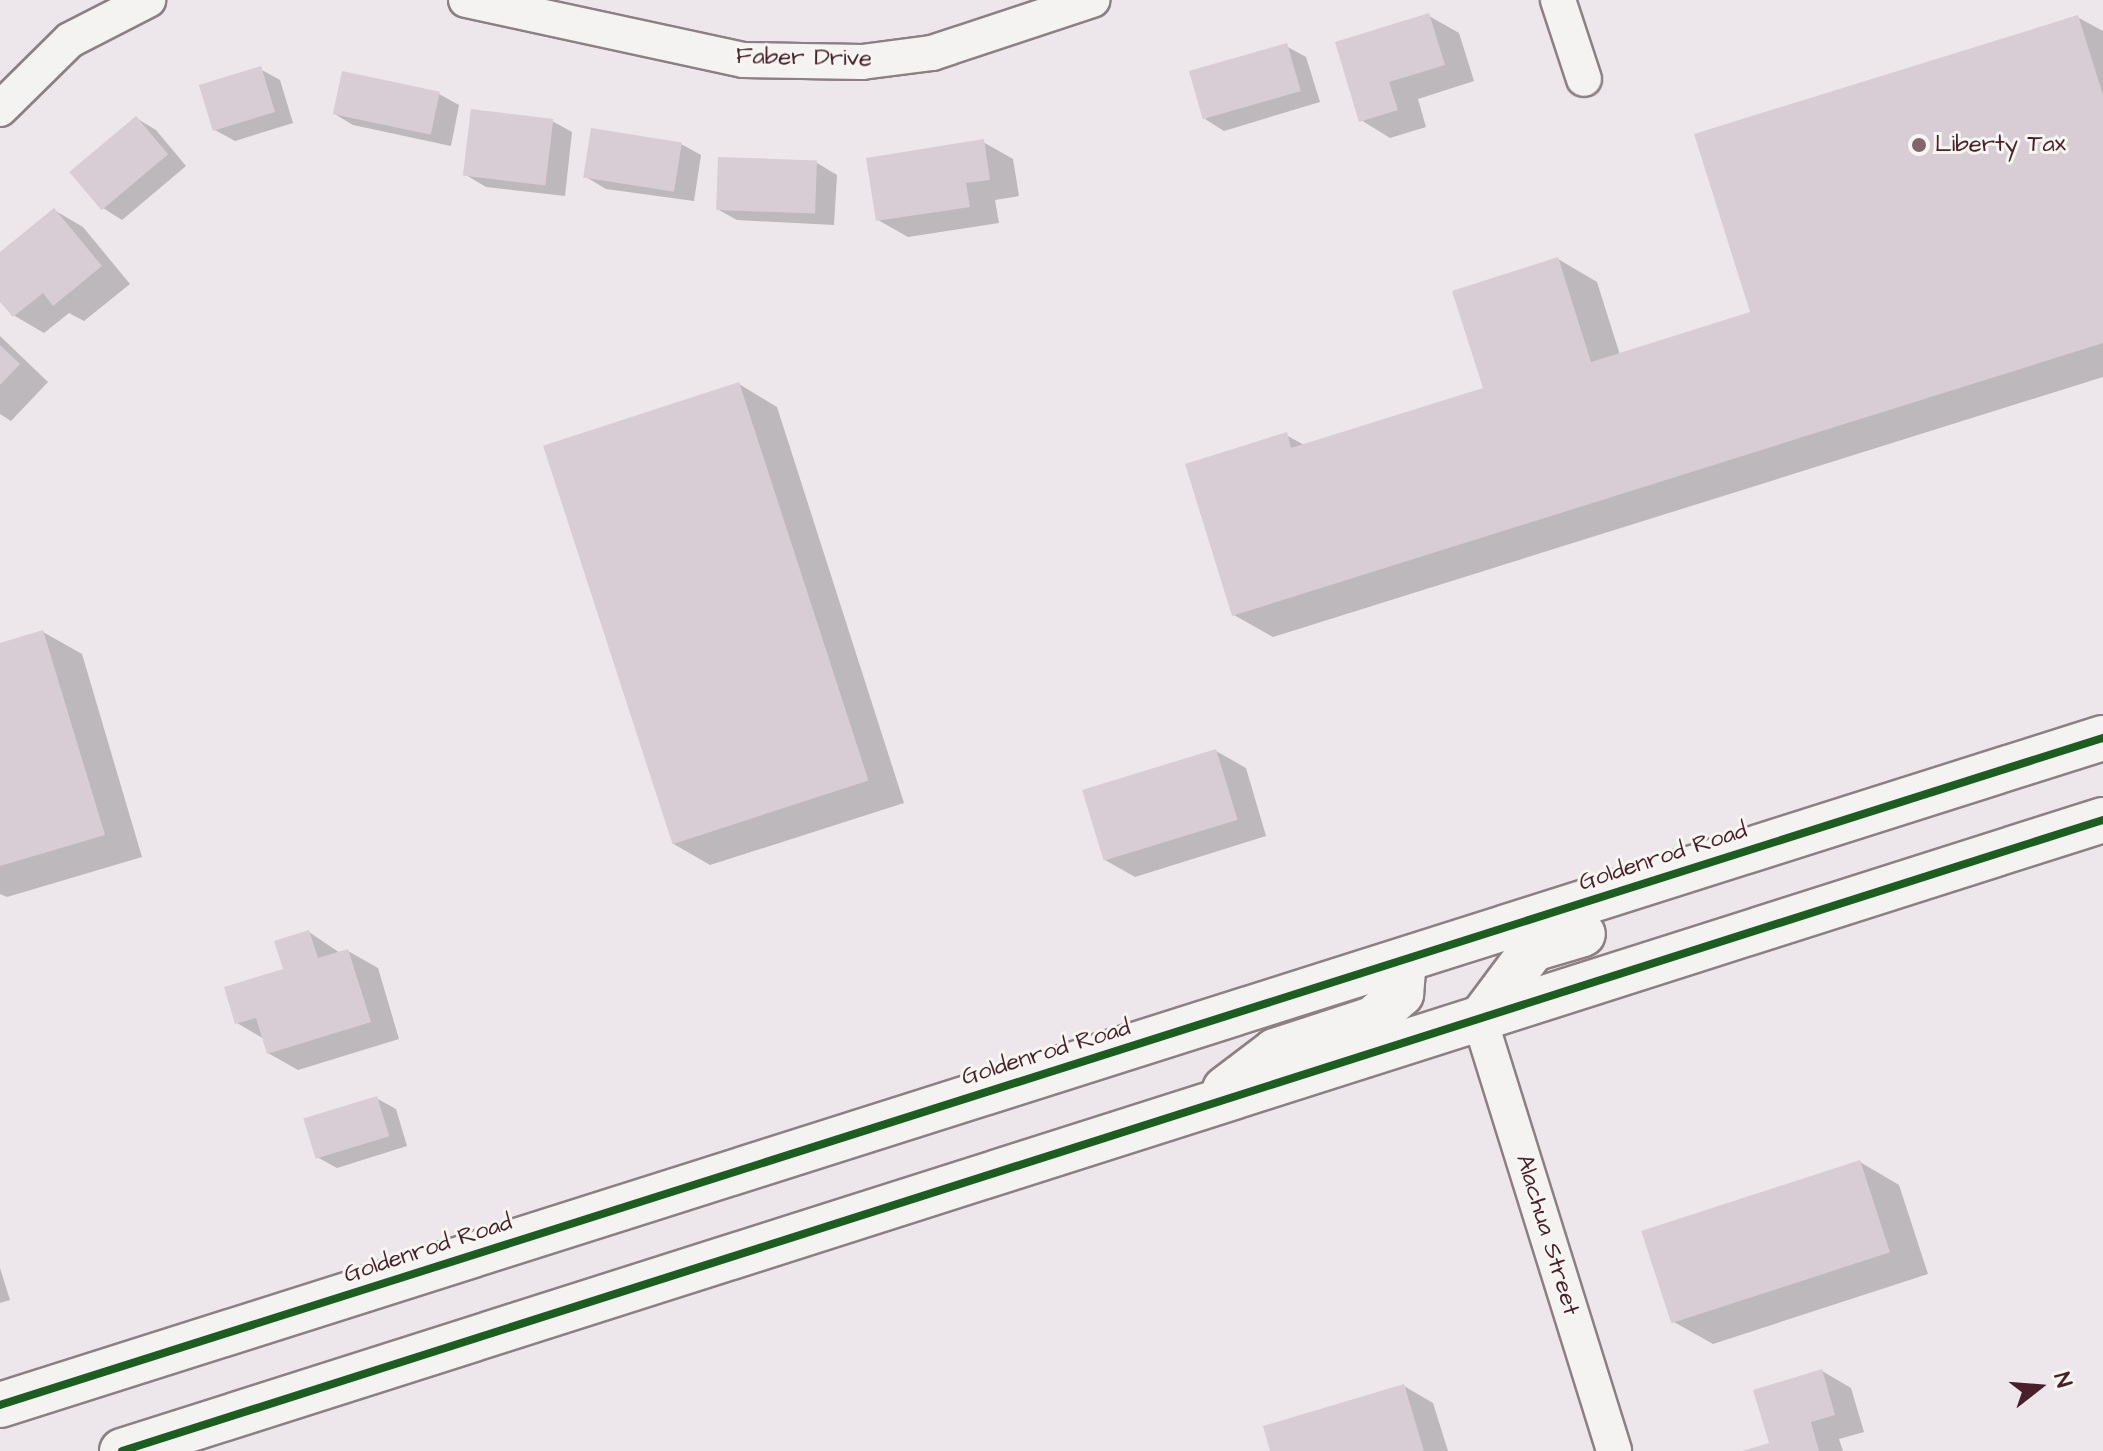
<!DOCTYPE html>
<style>
body{margin:0}
#map{position:relative;width:2103px;height:1451px;overflow:hidden;background:#ede6ea;font-family:"Architects Daughter",sans-serif}
div>[style]{position:absolute}
.shadow>*{inset:0;background:#0003}
.building>*{inset:0;background:#d9cdd5;transform-origin:0 0}
.roads{filter:drop-shadow(2px 0 #8c8084) drop-shadow(-2px 0 #8c8084) drop-shadow(0 2px #8c8084) drop-shadow(0 -2px #8c8084)}
.street>*{height:34px;margin:-17px;padding:0 17px;transform-origin:17px;border-radius:17px;background:#f4f3f2}
.secondary>*{height:44px;margin:-22px;padding:0 22px;transform-origin:22px;border-radius:22px;background:#f4f3f2}
.cycleway>*{height:8px;margin:-4px;padding:0 4px;transform-origin:4px;border-radius:4px;background:#1b5e20}
.dots>*{width:22px;height:22px;translate:-50% -50%;box-sizing:border-box;border:4px solid #f6f6f2;border-radius:50%}
span{translate:-50% -50%;white-space:nowrap;text-align:center;line-height:1.15;-webkit-text-stroke:6px #f6f6f2;paint-order:stroke}
.street-label{font-size:24px;color:#4a1f2b}
.poi-label{font-size:24px;color:#4a1f2b}
.left{translate:0 -50%;text-align:left}
.north{position:absolute;left:1999px;top:1347px;width:80px;height:80px;-webkit-text-stroke:6px #f6f6f2;paint-order:stroke;rotate:73deg;font-size:22px;font-weight:700;line-height:32px;text-align:center;color:#4a1f2b}
.north::after{content:'';display:block;margin:auto;width:28px;height:36px;background:#4a1f2b;clip-path:polygon(50% 0,100% 100%,50% 72%,0 100%)}
</style>
<div id="map">
<div class="shadow">
<i style="clip-path:polygon(1429px 16px,1459px 33px,1474px 81px,1418px 99px,1426px 127px,1390px 138px,1361px 120px)"></i>
<i style="clip-path:polygon(2077px 17px,2103px 31px,2103px 377px,1273px 637px,1234px 615px,1286px 435px,1306px 446px,1485px 389px,1558px 259px,1597px 282px,1620px 355px,1753px 314px)"></i>
<i style="clip-path:polygon(1286px 46px,1306px 57px,1320px 102px,1224px 131px,1205px 119px)"></i>
<i style="clip-path:polygon(260px 69px,280px 80px,293px 123px,235px 141px,215px 130px)"></i>
<i style="clip-path:polygon(439px 94px,459px 105px,451px 146px,353px 125px,333px 113px)"></i>
<i style="clip-path:polygon(136px 118px,156px 130px,186px 166px,122px 220px,103px 208px)"></i>
<i style="clip-path:polygon(552px 121px,572px 132px,565px 196px,486px 187px,466px 175px)"></i>
<i style="clip-path:polygon(983px 142px,1013px 159px,1019px 196px,995px 200px,999px 223px,908px 237px,878px 220px)"></i>
<i style="clip-path:polygon(681px 144px,701px 155px,694px 201px,606px 189px,586px 177px)"></i>
<i style="clip-path:polygon(817px 163px,837px 175px,834px 225px,737px 220px,717px 209px)"></i>
<i style="clip-path:polygon(54px 210px,83px 227px,130px 284px,84px 321px,69px 313px,44px 333px,15px 316px,0 298px,0 255px)"></i>
<i style="clip-path:polygon(0 336px,48px 382px,11px 421px,0 414px)"></i>
<i style="clip-path:polygon(739px 384px,777px 407px,904px 803px,710px 865px,672px 843px)"></i>
<i style="clip-path:polygon(43px 632px,82px 654px,142px 857px,7px 897px,0 894px,0 645px)"></i>
<i style="clip-path:polygon(1216px 751px,1246px 768px,1266px 836px,1135px 877px,1105px 860px)"></i>
<i style="clip-path:polygon(309px 932px,340px 953px,348px 951px,378px 968px,399px 1039px,298px 1070px,268px 1053px,264px 1039px,237px 1023px,286px 970px)"></i>
<i style="clip-path:polygon(376px 1098px,396px 1109px,407px 1146px,337px 1168px,317px 1157px)"></i>
<i style="clip-path:polygon(1860px 1162px,1899px 1185px,1928px 1274px,1713px 1344px,1674px 1322px)"></i>
<i style="clip-path:polygon(0 1268px,10px 1300px,0 1303px)"></i>
<i style="clip-path:polygon(1822px 1371px,1851px 1388px,1864px 1432px,1839px 1439px,1843px 1451px,1747px 1451px,1771px 1444px)"></i>
<i style="clip-path:polygon(1404px 1386px,1433px 1403px,1448px 1451px,1272px 1451px)"></i>
</div>
<div class="building">
<i style="clip-path:polygon(1429px 13px,1445px 65px,1389px 82px,1398px 110px,1359px 122px,1335px 42px)"></i>
<i style="clip-path:polygon(2078px 15px,2103px 95px,2103px 343px,1232px 616px,1185px 464px,1287px 432px,1291px 448px,1483px 388px,1452px 291px,1558px 257px,1591px 362px,1750px 312px,1694px 134px)"></i>
<i style="left:1287px;top:43px;width:50px;height:102px;rotate:74deg"></i>
<i style="left:261px;top:66px;width:48px;height:65px;rotate:73deg"></i>
<i style="left:342px;top:71px;width:100px;height:44px;rotate:12deg"></i>
<i style="left:471px;top:109px;width:83px;height:67px;rotate:7deg"></i>
<i style="left:136px;top:116px;width:50px;height:87px;rotate:50deg"></i>
<i style="left:591px;top:128px;width:92px;height:50px;rotate:9deg"></i>
<i style="clip-path:polygon(984px 139px,990px 180px,966px 183px,970px 207px,876px 221px,866px 158px)"></i>
<i style="left:718px;top:157px;width:99px;height:53px;rotate:2deg"></i>
<i style="clip-path:polygon(54px 208px,102px 266px,53px 306px,43px 293px,13px 317px,0 302px,0 252px)"></i>
<i style="clip-path:polygon(0 345px,20px 364px,0 385px)"></i>
<i style="left:739px;top:382px;width:419px;height:206px;rotate:72deg"></i>
<i style="clip-path:polygon(43px 630px,105px 835px,0 866px,0 643px)"></i>
<i style="left:1216px;top:749px;width:74px;height:140px;rotate:73deg"></i>
<i style="clip-path:polygon(309px 930px,318px 958px,348px 949px,371px 1022px,267px 1054px,256px 1018px,235px 1024px,224px 987px,283px 969px,274px 941px)"></i>
<i style="left:377px;top:1096px;width:42px;height:77px;rotate:73deg"></i>
<i style="left:1860px;top:1160px;width:97px;height:230px;rotate:72deg"></i>
<i style="clip-path:polygon(1822px 1369px,1835px 1415px,1811px 1422px,1819px 1451px,1742px 1451px,1769px 1443px,1753px 1390px)"></i>
<i style="clip-path:polygon(1404px 1384px,1424px 1451px,1270px 1451px,1263px 1426px)"></i>
</div>
<div class="roads">
<div class="street">
<i style="left:466px;top:0;width:283px;rotate:12.2deg"></i>
<i style="left:743px;top:60px;width:119px;rotate:1deg"></i>
<i style="left:862px;top:62px;width:71px;rotate:-7.3deg"></i>
<i style="left:932px;top:53px;width:169px;rotate:-18.3deg"></i>
<i style="left:1558px;top:0;width:83px;rotate:71.8deg"></i>
<i style="left:0;top:109px;width:98px;rotate:-44.6deg"></i>
<i style="left:70px;top:40px;width:88px;rotate:-27.1deg"></i>
<i style="left:1480px;top:1020px;width:451px;rotate:72.7deg"></i>
</div>
<div class="secondary">
<i style="left:1480px;top:1020px;width:89px;rotate:-53.3deg"></i>
<i style="left:1533px;top:949px;width:52px;rotate:-16.7deg"></i>
<i style="left:1225px;top:1089px;width:63px;rotate:-37.2deg"></i>
<i style="left:1275px;top:1051px;width:103px;rotate:-18.1deg"></i>
<i style="left:1373px;top:1019px;width:38px;rotate:-42deg"></i>
<i style="left:1401px;top:994px;width:33px;rotate:-85deg"></i>
<i style="left:0;top:1405px;width:2206px;rotate:-17.6deg"></i>
<i style="left:122px;top:1451px;width:2079px;rotate:-17.67deg"></i>
</div>
</div>
<div class="cycleway">
<i style="left:0;top:1405px;width:2206px;rotate:-17.6deg"></i>
<i style="left:122px;top:1451px;width:2079px;rotate:-17.67deg"></i>
</div>
<div class="dots">
<i style="left:1919px;top:145px;background:#83656e"></i>
</div>
<div class="street-label">
<span style="left:804px;top:58px;rotate:1deg">Faber Drive</span>
<span style="left:1663px;top:857px;rotate:-18deg">Goldenrod Road</span>
<span style="left:1046px;top:1053px;rotate:-17deg">Goldenrod Road</span>
<span style="left:1547px;top:1235px;rotate:73deg">Alachua Street</span>
<span style="left:428px;top:1249px;rotate:-18deg">Goldenrod Road</span>
</div>
<div class="poi-label">
<span class="left" style="left:1935px;top:145px">Liberty Tax</span>
</div>
<div class="north">N</div>
</div>
